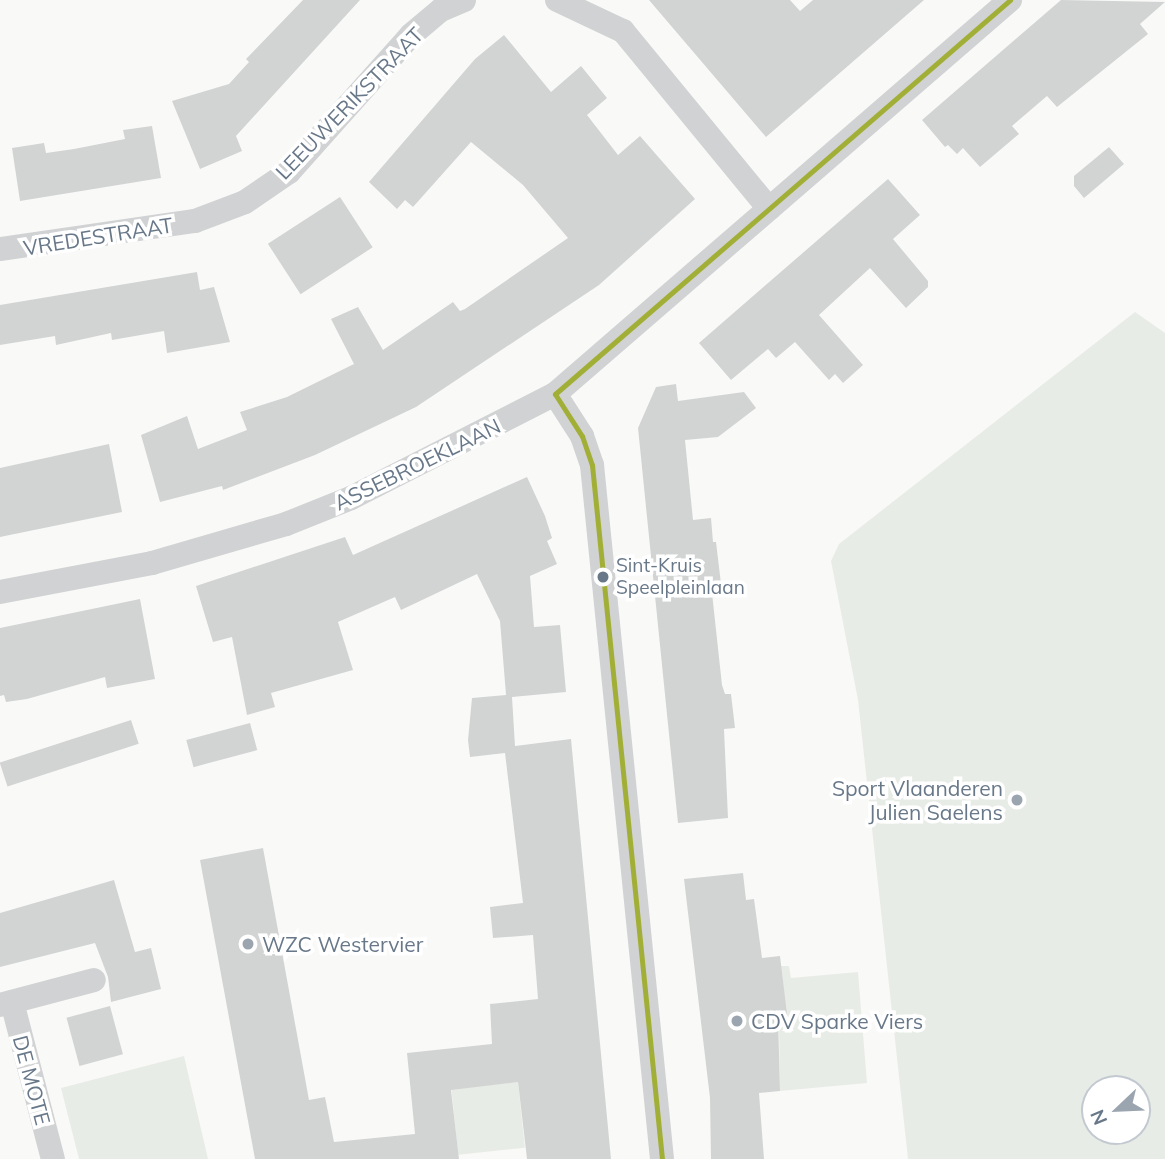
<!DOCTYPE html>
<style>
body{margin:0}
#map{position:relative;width:1165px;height:1159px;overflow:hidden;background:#f9f9f8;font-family:Mulish,sans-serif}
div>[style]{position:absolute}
.green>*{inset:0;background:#e8ece6;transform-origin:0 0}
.building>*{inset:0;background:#d2d4d4;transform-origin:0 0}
.street>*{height:24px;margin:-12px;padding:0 12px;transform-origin:12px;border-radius:12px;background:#d1d2d3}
.bus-1>*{height:5px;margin:-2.5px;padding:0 2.5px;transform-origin:2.5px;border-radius:2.5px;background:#a2af37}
.dots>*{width:19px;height:19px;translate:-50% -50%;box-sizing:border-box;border:4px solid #fff;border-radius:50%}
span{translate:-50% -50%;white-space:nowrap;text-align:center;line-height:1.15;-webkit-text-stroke:7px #fff;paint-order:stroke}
.bus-label{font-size:19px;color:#687889}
.left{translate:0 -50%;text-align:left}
.street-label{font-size:21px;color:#687889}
.poi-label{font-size:21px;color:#687889}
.right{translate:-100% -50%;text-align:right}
.north{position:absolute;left:1081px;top:1075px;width:70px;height:70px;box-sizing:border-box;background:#fff;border:2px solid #c3c9d0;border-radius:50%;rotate:247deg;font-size:19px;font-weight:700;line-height:28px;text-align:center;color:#687889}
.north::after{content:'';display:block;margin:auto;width:24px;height:32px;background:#9ba5b0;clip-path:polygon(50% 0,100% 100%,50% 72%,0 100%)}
</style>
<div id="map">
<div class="green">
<i style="clip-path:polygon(evenodd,1135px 312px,1165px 333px,1165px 1159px,908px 1159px,858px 700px,831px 561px,839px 544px,1135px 312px,1095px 1089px,1137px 1089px,1137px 1131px,1095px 1131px,1095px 1089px)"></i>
<i style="clip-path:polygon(781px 966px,789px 966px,791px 978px,858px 972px,867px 1083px,780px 1091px,779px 1028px,773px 1028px,772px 1015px)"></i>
<i style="clip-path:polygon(184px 1056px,208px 1159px,79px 1159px,61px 1088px)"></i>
<i style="left:518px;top:1082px;width:66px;height:67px;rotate:84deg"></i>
</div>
<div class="building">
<i style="clip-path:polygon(303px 0,360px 0,236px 136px,242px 151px,200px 169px,172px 101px,229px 84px,249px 62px,246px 59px)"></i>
<i style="clip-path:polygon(649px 0,790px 0,800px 11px,813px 0,924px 0,766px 137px)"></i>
<i style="clip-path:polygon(1061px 0,1165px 2px,1140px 24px,1148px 34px,1057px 107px,1047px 96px,1012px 126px,1019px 134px,980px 167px,963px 148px,957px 154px,948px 145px,945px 147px,922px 120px)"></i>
<i style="clip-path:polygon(504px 35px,551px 92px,581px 66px,607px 98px,587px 115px,618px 155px,640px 136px,695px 199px,599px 285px,416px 407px,315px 455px,223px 490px,222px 486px,160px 502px,141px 435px,187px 416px,198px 449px,247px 430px,240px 412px,287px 397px,354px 364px,331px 319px,358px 307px,383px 350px,453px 302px,460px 311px,465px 309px,568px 238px,523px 185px,471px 142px,413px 207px,405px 200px,397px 209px,369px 182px,475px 59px)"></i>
<i style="clip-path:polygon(152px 126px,161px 178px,20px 201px,12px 148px,44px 143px,46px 153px,74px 149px,125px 139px,123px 130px)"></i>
<i style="clip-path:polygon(1109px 147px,1124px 164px,1084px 198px,1074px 186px,1074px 176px)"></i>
<i style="clip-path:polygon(888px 179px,920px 215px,893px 239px,928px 281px,928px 287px,906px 308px,870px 268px,819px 315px,863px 365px,843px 383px,835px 374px,829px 380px,795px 342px,776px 358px,768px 349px,731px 380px,699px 343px)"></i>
<i style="left:340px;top:197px;width:60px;height:86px;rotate:57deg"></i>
<i style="clip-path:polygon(197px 272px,200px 290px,214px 287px,230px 342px,167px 353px,164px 331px,112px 340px,111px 333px,56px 345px,55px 336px,0 345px,0 305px)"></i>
<i style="clip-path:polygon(676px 384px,678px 401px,744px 392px,756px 408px,718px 437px,685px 440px,693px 520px,711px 518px,713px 542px,716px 542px,722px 592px,712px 593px,722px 685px,725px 694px,731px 694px,735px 728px,724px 729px,728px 818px,678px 823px,638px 428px,656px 387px)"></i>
<i style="clip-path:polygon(109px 444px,122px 512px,0 537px,0 468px)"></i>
<i style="clip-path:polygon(527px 477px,545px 516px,552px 538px,547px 541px,557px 564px,530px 576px,534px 627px,560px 625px,566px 692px,512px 697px,515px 746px,571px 739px,611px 1159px,527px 1159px,518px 1082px,451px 1090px,459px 1159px,255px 1159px,200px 860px,263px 848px,309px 1100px,325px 1097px,334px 1142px,415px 1134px,407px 1053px,492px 1044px,490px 1004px,538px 999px,533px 935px,493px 938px,490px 907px,523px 903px,505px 753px,470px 757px,468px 740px,472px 698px,506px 695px,500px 621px,477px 574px,401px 610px,395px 597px,338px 622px,353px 670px,271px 693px,275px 707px,247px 715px,232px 637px,213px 642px,196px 586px,345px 537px,353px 555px)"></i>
<i style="clip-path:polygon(140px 599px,155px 679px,107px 688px,105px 677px,27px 699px,6px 702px,4px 695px,0 696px,0 628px)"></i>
<i style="left:131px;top:720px;width:25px;height:138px;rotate:72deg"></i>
<i style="left:250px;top:723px;width:28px;height:66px;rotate:75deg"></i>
<i style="clip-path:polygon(743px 873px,746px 900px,754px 899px,762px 958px,780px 956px,787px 1014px,778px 1015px,780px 1091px,759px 1093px,764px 1159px,711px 1159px,710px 1098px,684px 879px)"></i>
<i style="clip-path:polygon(114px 880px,135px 952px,151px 948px,161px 989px,111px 1002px,108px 977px,95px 943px,0 967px,0 913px)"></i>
<i style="left:110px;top:1006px;width:50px;height:45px;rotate:75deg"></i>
</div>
<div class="street">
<i style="left:557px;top:0;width:73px;rotate:25.2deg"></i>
<i style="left:623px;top:31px;width:230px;rotate:50.6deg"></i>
<i style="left:0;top:249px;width:197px;rotate:-8.2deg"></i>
<i style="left:195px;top:221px;width:53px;rotate:-20.8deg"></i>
<i style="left:245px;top:202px;width:53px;rotate:-34.3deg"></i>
<i style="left:289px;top:172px;width:183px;rotate:-48.3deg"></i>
<i style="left:411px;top:35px;width:39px;rotate:-40deg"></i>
<i style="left:441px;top:10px;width:25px;rotate:-23deg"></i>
<i style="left:555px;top:394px;width:50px;rotate:57.3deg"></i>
<i style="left:582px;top:436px;width:31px;rotate:71deg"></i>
<i style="left:592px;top:465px;width:698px;rotate:84.24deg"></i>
<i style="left:0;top:592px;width:155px;rotate:-10.8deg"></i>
<i style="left:152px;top:563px;width:140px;rotate:-16.2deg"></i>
<i style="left:286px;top:524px;width:70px;rotate:-21.8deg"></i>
<i style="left:351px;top:498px;width:229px;rotate:-27deg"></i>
<i style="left:555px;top:394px;width:602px;rotate:-40.89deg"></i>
<i style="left:12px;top:1002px;width:162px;rotate:75.4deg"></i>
<i style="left:0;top:1005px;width:97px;rotate:-14.9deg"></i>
</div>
<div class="bus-1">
<i style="left:555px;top:394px;width:50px;rotate:57.3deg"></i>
<i style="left:582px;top:436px;width:31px;rotate:71deg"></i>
<i style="left:592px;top:465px;width:698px;rotate:84.24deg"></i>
<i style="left:555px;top:394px;width:602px;rotate:-40.89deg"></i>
</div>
<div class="dots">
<i style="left:603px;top:577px;background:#687889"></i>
<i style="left:1017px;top:800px;background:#9ba5b0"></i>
<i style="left:248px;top:944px;background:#9ba5b0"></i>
<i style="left:737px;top:1021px;background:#9ba5b0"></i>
</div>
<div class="bus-label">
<span class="left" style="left:616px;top:577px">Sint-Kruis<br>Speelpleinlaan</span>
</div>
<div class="street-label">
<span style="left:349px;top:103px;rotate:-46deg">LEEUWERIKSTRAAT</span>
<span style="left:98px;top:236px;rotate:-9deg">VREDESTRAAT</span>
<span style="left:417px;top:464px;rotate:-26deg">ASSEBROEKLAAN</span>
<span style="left:32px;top:1080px;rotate:75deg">DE MOTE</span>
</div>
<div class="poi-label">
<span class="right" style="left:1003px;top:800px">Sport Vlaanderen<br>Julien Saelens</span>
<span class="left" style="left:262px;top:944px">WZC Westervier</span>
<span class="left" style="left:751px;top:1021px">CDV Sparke Viers</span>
</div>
<div class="north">N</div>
</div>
